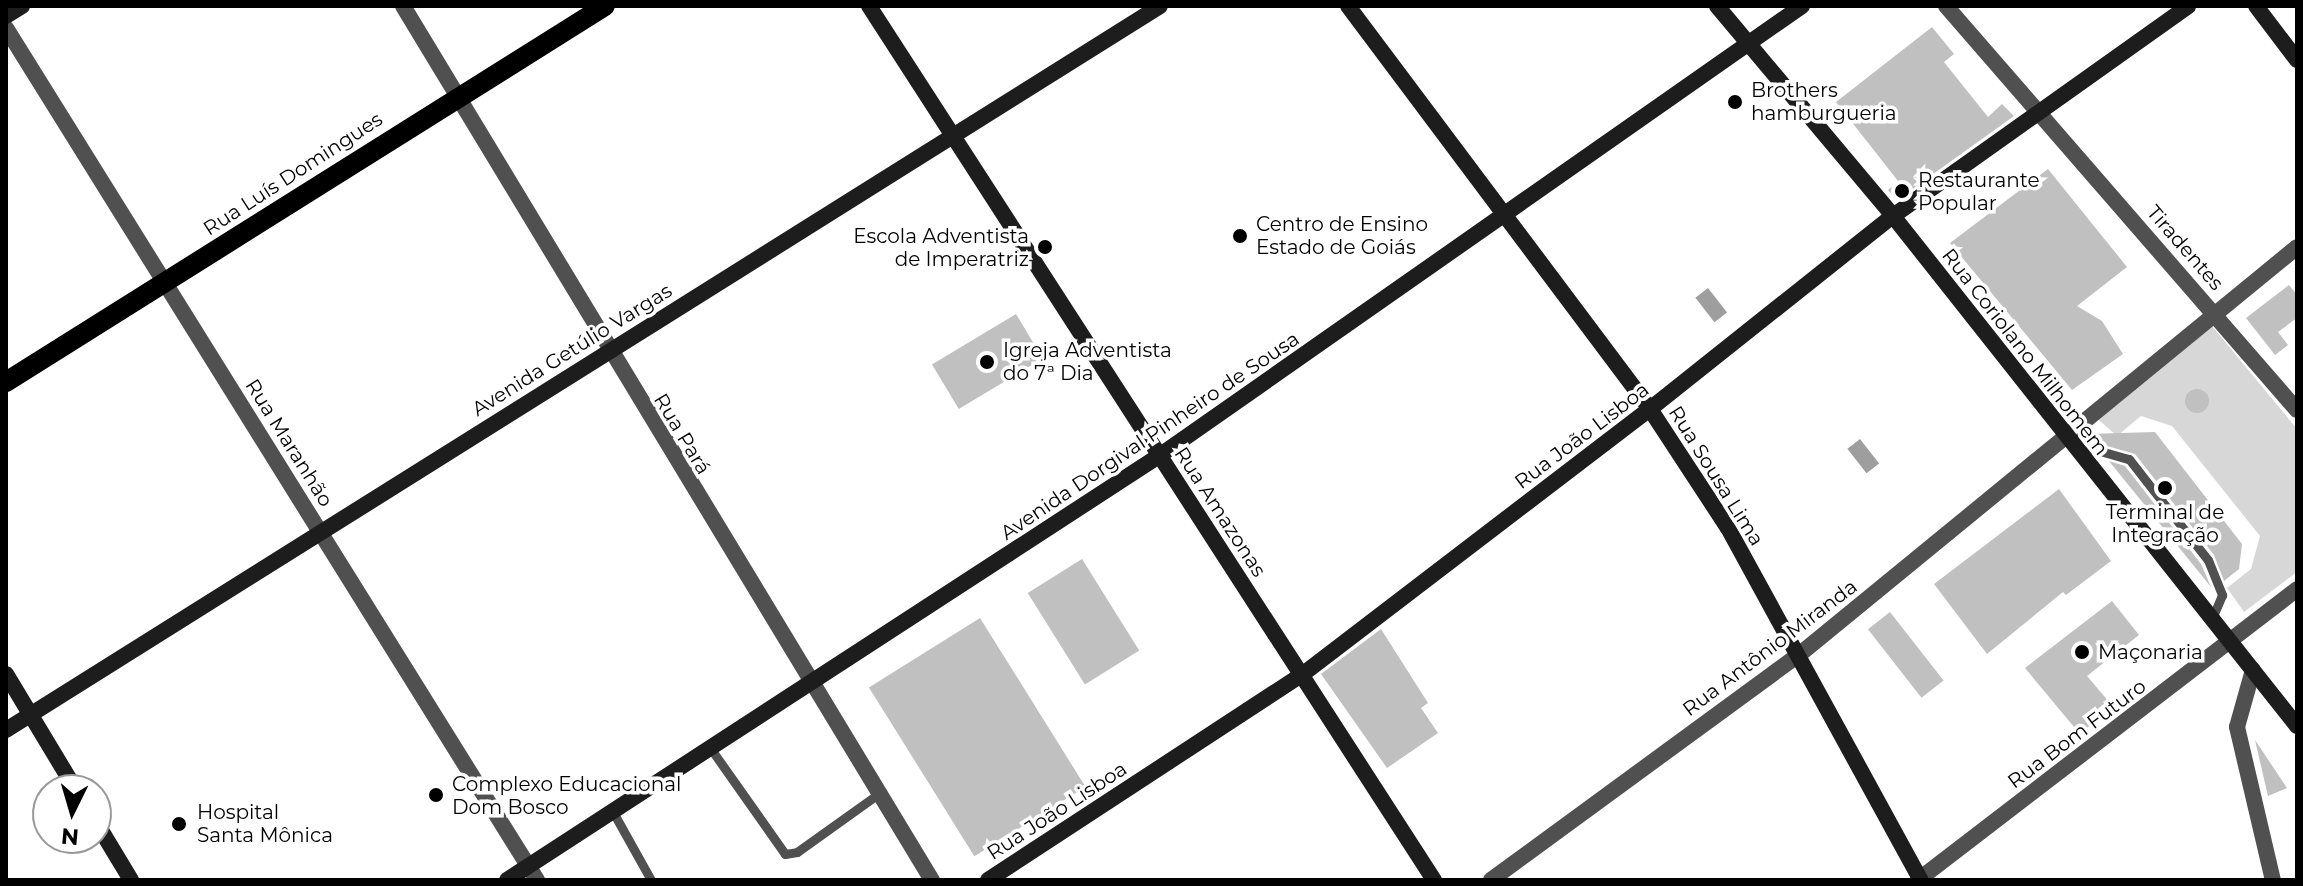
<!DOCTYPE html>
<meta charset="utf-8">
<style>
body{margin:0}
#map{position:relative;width:2303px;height:886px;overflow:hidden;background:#fff;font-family:Montserrat,sans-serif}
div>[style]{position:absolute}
.green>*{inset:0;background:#d7d7d7}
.water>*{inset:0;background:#9e9e9e;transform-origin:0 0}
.building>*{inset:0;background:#c0c0c0;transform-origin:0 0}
.round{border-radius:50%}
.lane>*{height:9px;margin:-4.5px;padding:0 4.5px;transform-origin:4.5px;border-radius:4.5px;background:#505050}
.street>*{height:16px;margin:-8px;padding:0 8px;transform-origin:8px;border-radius:8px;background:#505050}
.secondary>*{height:16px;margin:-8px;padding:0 8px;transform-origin:8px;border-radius:8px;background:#1d1d1d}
.primary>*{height:20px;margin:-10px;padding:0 10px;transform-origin:10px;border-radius:10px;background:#000}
.dots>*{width:22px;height:22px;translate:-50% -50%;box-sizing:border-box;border:4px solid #fff;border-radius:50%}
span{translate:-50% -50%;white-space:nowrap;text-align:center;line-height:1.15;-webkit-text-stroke:7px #fff;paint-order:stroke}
.poi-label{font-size:20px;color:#000}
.left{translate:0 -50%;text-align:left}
.right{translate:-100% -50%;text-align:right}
.street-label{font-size:20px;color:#000}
.frame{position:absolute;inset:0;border:8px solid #000;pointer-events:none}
.north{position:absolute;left:32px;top:774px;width:80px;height:80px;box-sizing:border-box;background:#fff;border:2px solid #999;border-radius:50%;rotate:185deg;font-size:22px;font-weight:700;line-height:32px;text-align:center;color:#000}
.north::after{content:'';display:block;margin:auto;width:28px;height:36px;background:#000;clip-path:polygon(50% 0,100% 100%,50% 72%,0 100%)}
</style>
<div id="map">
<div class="green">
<i style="clip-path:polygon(2212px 326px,2297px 429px,2297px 572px,2244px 612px,2227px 588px,2251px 569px,2260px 536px,2172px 426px,2141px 416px,2117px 436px,2092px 414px)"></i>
</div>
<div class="water">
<i style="left:1708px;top:288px;width:31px;height:16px;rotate:52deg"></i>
<i style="left:1860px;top:439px;width:31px;height:16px;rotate:52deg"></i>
</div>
<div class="building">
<i style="clip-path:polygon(1932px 27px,1954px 54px,1944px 62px,1988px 117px,2002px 104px,2014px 116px,1897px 200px,1888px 190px,1898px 181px,1836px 102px)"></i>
<i style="clip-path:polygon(2048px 169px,2127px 267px,2077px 306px,2102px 321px,2123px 354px,2072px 390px,1950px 243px)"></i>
<i style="clip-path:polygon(2289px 285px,2297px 295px,2297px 318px,2278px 332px,2288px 345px,2275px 355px,2246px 318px)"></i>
<i style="left:1016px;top:314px;width:52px;height:98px;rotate:59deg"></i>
<i class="round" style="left:2185px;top:389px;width:24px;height:24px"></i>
<i style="clip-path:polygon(2155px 432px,2242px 544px,2239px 569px,2224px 581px,2214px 555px,2135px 454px,2093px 442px,2086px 434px)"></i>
<i style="clip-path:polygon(2109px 461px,2125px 466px,2201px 564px,2211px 587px)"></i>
<i style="clip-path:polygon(2059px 489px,2111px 561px,2066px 595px,2063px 592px,1987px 654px,1934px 584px)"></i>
<i style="left:1082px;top:559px;width:108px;height:64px;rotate:58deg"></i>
<i style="clip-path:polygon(2112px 601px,2139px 635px,2087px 676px,2115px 709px,2079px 733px,2025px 668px)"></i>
<i style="left:1890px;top:612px;width:87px;height:28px;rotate:52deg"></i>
<i style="left:980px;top:618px;width:199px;height:131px;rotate:58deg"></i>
<i style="clip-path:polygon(1381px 629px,1428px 703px,1421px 708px,1438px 733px,1387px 768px,1321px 674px)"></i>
<i style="clip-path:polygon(2255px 740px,2287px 788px,2268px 796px)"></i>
</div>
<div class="lane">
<i style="left:2079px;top:453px;width:15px;rotate:-16deg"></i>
<i style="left:2093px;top:449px;width:37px;rotate:16deg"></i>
<i style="left:2129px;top:459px;width:128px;rotate:52deg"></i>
<i style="left:2208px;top:560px;width:38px;rotate:68deg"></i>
<i style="left:2222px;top:595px;width:28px;rotate:113deg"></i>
<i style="left:711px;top:749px;width:128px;rotate:54.8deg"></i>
<i style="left:785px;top:854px;width:12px;rotate:-9deg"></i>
<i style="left:797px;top:852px;width:100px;rotate:-35.6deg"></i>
<i style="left:613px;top:812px;width:78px;rotate:60.8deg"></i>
</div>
<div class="street">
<i style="left:403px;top:6px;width:1022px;rotate:58.82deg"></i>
<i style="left:1946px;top:6px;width:535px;rotate:49.02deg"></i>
<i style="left:6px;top:28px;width:1004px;rotate:58.07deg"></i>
<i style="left:2253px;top:670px;width:59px;rotate:105.7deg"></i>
<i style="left:2237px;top:727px;width:157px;rotate:76.8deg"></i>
<i style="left:1491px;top:880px;width:383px;rotate:-36.2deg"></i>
<i style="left:1800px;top:654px;width:642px;rotate:-39.31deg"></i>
<i style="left:1918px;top:880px;width:478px;rotate:-37.5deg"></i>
</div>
<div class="secondary">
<i style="left:869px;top:6px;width:1041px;rotate:57.12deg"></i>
<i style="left:1348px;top:6px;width:504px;rotate:53.15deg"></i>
<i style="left:1650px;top:409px;width:142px;rotate:56.8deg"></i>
<i style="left:1728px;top:528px;width:401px;rotate:61.3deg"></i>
<i style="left:1717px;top:6px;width:274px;rotate:50deg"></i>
<i style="left:1893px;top:216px;width:651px;rotate:51.62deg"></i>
<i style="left:2256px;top:6px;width:68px;rotate:52.8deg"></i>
<i style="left:6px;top:16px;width:19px;rotate:-32deg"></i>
<i style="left:6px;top:674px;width:135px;rotate:58.9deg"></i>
<i style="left:6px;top:730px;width:1362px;rotate:-32.1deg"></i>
<i style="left:96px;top:822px;width:68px;rotate:58.9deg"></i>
<i style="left:507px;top:880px;width:778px;rotate:-33.04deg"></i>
<i style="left:1159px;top:456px;width:785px;rotate:-34.99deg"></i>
<i style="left:988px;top:880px;width:376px;rotate:-33.2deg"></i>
<i style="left:1303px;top:674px;width:437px;rotate:-37.4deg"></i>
<i style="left:1650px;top:409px;width:310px;rotate:-38.5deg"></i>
<i style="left:1893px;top:216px;width:362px;rotate:-35.4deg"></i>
</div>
<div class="primary">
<i style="left:6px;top:382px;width:707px;rotate:-32.12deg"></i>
</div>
<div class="dots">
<i style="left:1735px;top:102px;background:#000"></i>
<i style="left:1902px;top:191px;background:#000"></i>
<i style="left:1240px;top:236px;background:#000"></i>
<i style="left:1045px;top:247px;background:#000"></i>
<i style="left:987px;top:362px;background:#000"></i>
<i style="left:2165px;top:488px;background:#000"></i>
<i style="left:2082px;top:652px;background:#000"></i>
<i style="left:436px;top:795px;background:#000"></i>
<i style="left:179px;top:824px;background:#000"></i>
</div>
<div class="poi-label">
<span class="left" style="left:1751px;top:102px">Brothers<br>hamburgueria</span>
<span class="left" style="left:1918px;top:192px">Restaurante<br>Popular</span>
<span class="left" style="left:1256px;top:236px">Centro de Ensino<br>Estado de Goiás</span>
<span class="right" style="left:1029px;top:248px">Escola Adventista<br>de Imperatriz</span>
<span class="left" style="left:1003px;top:362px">Igreja Adventista<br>do 7ª Dia</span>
<span style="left:2165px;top:524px">Terminal de<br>Integração</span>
<span class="left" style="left:2098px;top:652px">Maçonaria</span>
<span class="left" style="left:452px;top:796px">Complexo Educacional<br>Dom Bosco</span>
<span class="left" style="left:197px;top:824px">Hospital<br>Santa Mônica</span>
</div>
<div class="street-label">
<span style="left:293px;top:174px;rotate:-33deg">Rua Luís Domingues</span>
<span style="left:2185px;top:248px;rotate:49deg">Tiradentes</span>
<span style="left:572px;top:350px;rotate:-32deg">Avenida Getúlio Vargas</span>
<span style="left:2025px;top:352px;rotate:52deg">Rua Coriolano Milhomem</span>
<span style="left:682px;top:434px;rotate:59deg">Rua Pará</span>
<span style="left:1150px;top:436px;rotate:-34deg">Avenida Dorgival Pinheiro de Sousa</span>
<span style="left:1582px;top:436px;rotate:-37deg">Rua João Lisboa</span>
<span style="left:289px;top:443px;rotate:58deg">Rua Maranhão</span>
<span style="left:1716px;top:476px;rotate:58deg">Rua Sousa Lima</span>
<span style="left:1220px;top:512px;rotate:57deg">Rua Amazonas</span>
<span style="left:1770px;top:648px;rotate:-37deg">Rua Antônio Miranda</span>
<span style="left:2077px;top:734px;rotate:-37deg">Rua Bom Futuro</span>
<span style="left:1057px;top:811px;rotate:-33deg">Rua João Lisboa</span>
</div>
<div class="frame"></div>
<div class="north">N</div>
</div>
